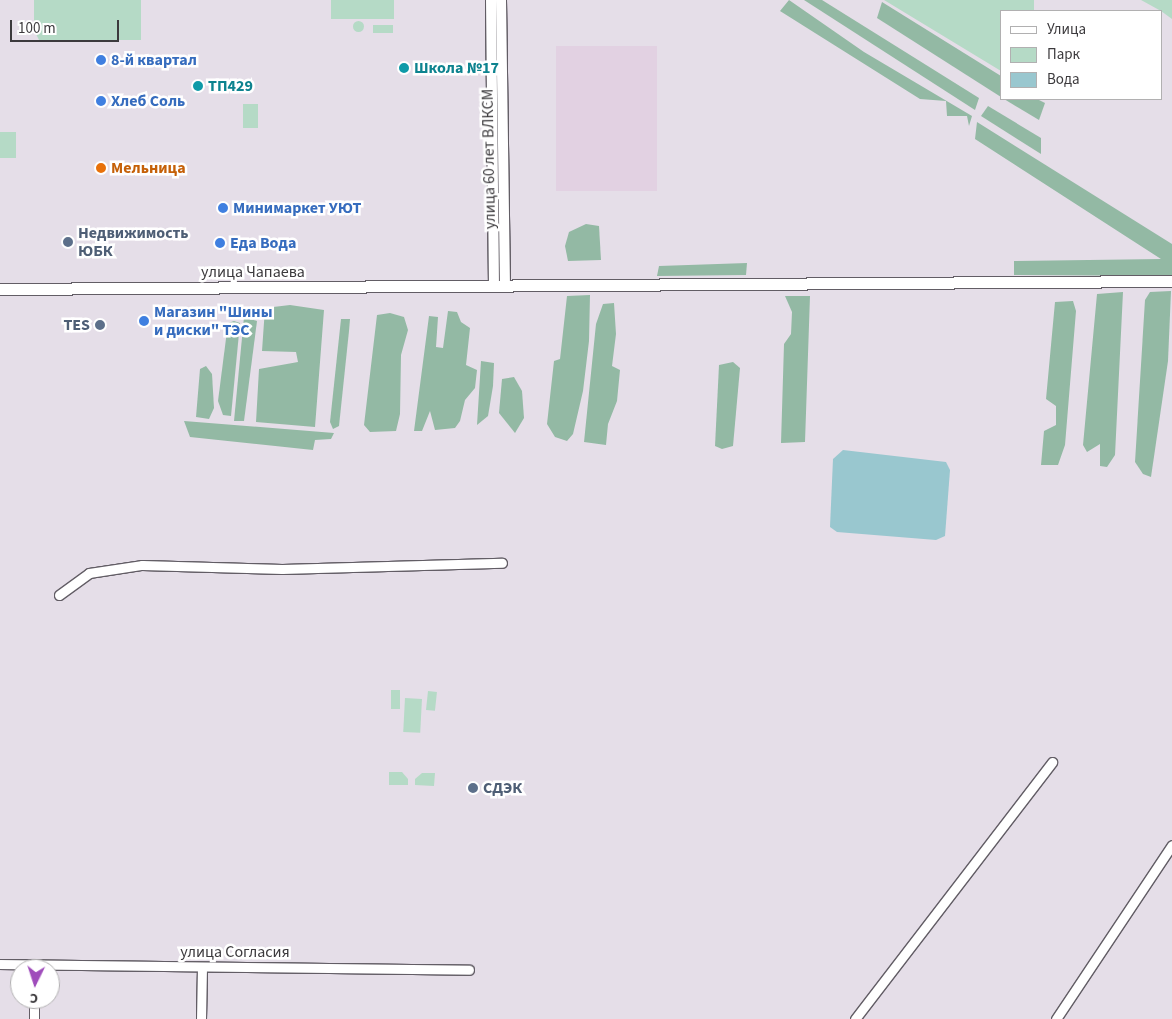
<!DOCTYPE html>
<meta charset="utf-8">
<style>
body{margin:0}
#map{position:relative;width:1172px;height:1019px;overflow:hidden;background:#e5dee8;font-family:"Source Sans 3",sans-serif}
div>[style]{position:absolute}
.industrial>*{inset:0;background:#e2d1e2;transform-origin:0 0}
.green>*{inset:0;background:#b5dac6;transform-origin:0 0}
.round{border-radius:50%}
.forest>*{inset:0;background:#93b9a4}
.water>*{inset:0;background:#99c7cf}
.roads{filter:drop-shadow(1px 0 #625d65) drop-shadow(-1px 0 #625d65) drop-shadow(0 1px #625d65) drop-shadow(0 -1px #625d65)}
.minor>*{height:9px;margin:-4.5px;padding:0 4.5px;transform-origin:4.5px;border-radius:4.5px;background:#fff}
.tertiary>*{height:10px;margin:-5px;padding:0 5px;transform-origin:5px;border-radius:5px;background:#fff}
.secondary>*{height:11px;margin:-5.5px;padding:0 5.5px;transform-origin:5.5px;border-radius:5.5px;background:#fff}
.dots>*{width:14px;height:14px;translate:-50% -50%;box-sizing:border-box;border:2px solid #fff;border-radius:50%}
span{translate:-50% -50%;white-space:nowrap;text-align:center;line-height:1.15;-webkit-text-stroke:5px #fff;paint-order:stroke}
.shop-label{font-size:16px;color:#366cbe;font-weight:700}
.left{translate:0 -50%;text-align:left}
.culture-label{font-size:16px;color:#0d838f;font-weight:700}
.street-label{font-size:16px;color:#3c3a3d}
.food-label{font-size:16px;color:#c56008;font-weight:700}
.service-label{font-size:16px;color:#4e5e75;font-weight:700}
.right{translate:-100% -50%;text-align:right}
.legend{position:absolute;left:1000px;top:10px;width:162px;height:90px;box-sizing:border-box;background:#fff;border:1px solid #b1b0b1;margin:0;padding:6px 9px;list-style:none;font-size:15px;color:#3c3a3d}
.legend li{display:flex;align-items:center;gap:10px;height:25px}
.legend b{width:25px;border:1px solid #b1b0b1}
.north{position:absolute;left:10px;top:959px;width:50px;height:50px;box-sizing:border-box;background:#fff;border:1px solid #b1b0b1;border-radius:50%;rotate:184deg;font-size:14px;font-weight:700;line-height:20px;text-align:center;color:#3c3a3d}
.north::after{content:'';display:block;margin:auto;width:18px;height:22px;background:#9f4cbb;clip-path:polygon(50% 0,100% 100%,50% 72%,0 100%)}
.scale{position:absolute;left:10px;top:20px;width:109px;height:22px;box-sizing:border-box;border:2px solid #3c3a3d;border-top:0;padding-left:6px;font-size:15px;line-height:18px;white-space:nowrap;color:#3c3a3d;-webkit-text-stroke:4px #fff;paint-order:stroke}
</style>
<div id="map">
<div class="industrial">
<i style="left:657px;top:46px;width:145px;height:101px;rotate:90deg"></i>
</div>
<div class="green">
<i style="clip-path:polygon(34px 0,141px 0,141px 40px,39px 40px,34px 30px)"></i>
<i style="left:331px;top:0;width:63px;height:19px"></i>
<i style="clip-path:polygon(884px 0,1034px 0,1034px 11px,1001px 11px,1001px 71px)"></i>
<i style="clip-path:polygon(1141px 0,1172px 0,1172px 19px,1161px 11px)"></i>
<i class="round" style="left:352.5px;top:20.5px;width:11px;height:11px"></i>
<i style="left:373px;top:25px;width:20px;height:8px"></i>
<i style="left:243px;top:104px;width:15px;height:24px"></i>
<i style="left:0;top:132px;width:16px;height:26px"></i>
<i style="left:400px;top:690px;width:19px;height:9px;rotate:90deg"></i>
<i style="left:428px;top:691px;width:9px;height:19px;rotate:6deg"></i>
<i style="left:405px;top:698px;width:17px;height:34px;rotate:3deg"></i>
<i style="clip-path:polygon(389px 772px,402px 772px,408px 779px,408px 785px,389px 785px)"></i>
<i style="clip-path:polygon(422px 773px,435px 773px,434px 786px,415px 785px,415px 779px)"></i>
</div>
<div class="forest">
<i style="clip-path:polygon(789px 0,864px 52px,972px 116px,969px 126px,967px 116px,947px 116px,946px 101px,920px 99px,780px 11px)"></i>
<i style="clip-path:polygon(804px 0,822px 0,979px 98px,975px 110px)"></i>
<i style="clip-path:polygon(882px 2px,1001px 76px,1001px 97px,877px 18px)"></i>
<i style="clip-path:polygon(1004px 99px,1037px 99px,1045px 103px,1039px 120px)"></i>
<i style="clip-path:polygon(988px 106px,1041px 138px,1041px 154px,981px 116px)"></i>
<i style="clip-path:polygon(977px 122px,1172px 244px,1172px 276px,1014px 275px,1014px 261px,1161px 259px,975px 139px)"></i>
<i style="clip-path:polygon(586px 224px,599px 226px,601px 260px,568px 261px,565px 246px,569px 232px)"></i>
<i style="clip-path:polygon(747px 263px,746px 275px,657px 276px,659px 266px)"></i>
<i style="clip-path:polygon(1171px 291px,1168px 361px,1151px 477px,1143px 474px,1135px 462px,1145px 300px,1150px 292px)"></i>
<i style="clip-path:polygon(1123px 292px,1115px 455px,1107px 467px,1100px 466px,1100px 444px,1087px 452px,1083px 445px,1097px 294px)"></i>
<i style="clip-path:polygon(590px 295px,589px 341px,583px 391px,573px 434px,567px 441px,555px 437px,547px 424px,554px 361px,560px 359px,567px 296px)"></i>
<i style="clip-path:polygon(785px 296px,810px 296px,805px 442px,781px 443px,784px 344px,791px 334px,792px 312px)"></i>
<i style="clip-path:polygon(1073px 301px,1076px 311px,1065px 445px,1058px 465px,1041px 465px,1044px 431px,1056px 425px,1056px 406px,1046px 399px,1055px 302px)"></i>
<i style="clip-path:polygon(614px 303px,616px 334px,612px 366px,620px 370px,617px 401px,608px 424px,606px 445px,584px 442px,596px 324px,603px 304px)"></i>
<i style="clip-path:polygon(290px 305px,324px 310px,315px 427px,256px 422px,259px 369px,298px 362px,296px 352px,262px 351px,265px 308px)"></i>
<i style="clip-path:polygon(448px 311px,457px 312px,461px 322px,470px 328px,466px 365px,477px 370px,475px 388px,465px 400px,460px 421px,455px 428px,435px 430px,430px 411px,422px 431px,414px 431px,429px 316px,438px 317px,436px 347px,443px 348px)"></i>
<i style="clip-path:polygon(390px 313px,404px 317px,408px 330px,401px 355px,400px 414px,396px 431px,370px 432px,364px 425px,377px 315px)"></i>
<i style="clip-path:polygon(244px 317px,257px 321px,244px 421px,234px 421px)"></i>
<i style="clip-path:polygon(341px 319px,350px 319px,349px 331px,339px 426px,333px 429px,330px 422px)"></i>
<i style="clip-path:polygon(234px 321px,240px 323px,231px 416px,223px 415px,218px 401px,228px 323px)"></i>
<i style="clip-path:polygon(481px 361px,494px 363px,493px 386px,488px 416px,477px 425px)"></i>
<i style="clip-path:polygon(733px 362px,740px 368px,733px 446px,722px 449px,715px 446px,719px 365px)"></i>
<i style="clip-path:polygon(206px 366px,212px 374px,214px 408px,209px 419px,196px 417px,200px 369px)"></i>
<i style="clip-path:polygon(514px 377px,522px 391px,524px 418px,515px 433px,499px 413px,502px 379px)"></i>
<i style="clip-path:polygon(184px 421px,334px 433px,331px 439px,315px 440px,313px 450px,190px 437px)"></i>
</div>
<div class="water">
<i style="clip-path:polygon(843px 450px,946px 462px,950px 470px,945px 536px,936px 540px,837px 532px,830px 527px,833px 459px)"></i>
</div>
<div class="roads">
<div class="minor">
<i style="left:59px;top:595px;width:37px;rotate:-36deg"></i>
<i style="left:89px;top:573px;width:54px;rotate:-8.6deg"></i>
<i style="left:142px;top:565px;width:140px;rotate:1.6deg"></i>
<i style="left:282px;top:569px;width:220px;rotate:-1.6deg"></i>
<i style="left:0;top:964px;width:469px;rotate:0.7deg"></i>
<i style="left:34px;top:1019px;width:20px;rotate:-90deg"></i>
<i style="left:201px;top:1019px;width:52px;rotate:-88.9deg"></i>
<i style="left:855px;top:1019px;width:324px;rotate:-52.5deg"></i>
<i style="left:1056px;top:1019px;width:209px;rotate:-56.3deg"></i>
</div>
<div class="tertiary">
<i style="left:491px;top:0;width:287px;rotate:89.4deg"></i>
<i style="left:501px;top:0;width:287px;rotate:89.2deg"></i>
</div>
<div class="secondary">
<i style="left:0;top:289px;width:1172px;rotate:-0.39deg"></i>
</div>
</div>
<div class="dots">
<i style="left:101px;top:60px;background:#3f7fe0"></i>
<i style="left:404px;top:68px;background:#0f9aa8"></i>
<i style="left:198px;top:86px;background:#0f9aa8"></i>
<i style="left:101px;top:101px;background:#3f7fe0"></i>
<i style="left:101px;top:168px;background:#e8710a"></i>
<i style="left:223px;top:208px;background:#3f7fe0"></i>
<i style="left:68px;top:242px;background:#5c6f8a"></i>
<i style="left:220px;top:243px;background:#3f7fe0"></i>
<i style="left:144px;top:321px;background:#3f7fe0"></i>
<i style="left:100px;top:325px;background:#5c6f8a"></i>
<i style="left:473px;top:788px;background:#5c6f8a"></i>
</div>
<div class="shop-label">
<span class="left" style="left:111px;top:60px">8-й квартал</span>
<span class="left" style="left:111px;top:101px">Хлеб Соль</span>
<span class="left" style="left:233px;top:208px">Минимаркет УЮТ</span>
<span class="left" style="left:230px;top:243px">Еда Вода</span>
<span class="left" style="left:154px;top:321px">Магазин "Шины<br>и диски" ТЭС</span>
</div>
<div class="culture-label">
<span class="left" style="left:414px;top:68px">Школа №17</span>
<span class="left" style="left:208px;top:86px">ТП429</span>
</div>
<div class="street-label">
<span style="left:489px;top:159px;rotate:-91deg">улица 60 лет ВЛКСМ</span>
<span style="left:253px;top:272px">улица Чапаева</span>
<span style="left:235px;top:952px">улица Согласия</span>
</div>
<div class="food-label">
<span class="left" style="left:111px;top:168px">Мельница</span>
</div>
<div class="service-label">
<span class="left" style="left:78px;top:242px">Недвижимость<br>ЮБК</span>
<span class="right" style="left:90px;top:325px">TES</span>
<span class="left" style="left:483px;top:788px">СДЭК</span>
</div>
<ul class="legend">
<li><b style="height:6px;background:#fff"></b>Улица</li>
<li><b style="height:14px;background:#b5dac6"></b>Парк</li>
<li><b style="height:14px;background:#99c7cf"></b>Вода</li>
</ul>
<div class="north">С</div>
<div class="scale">100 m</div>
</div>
